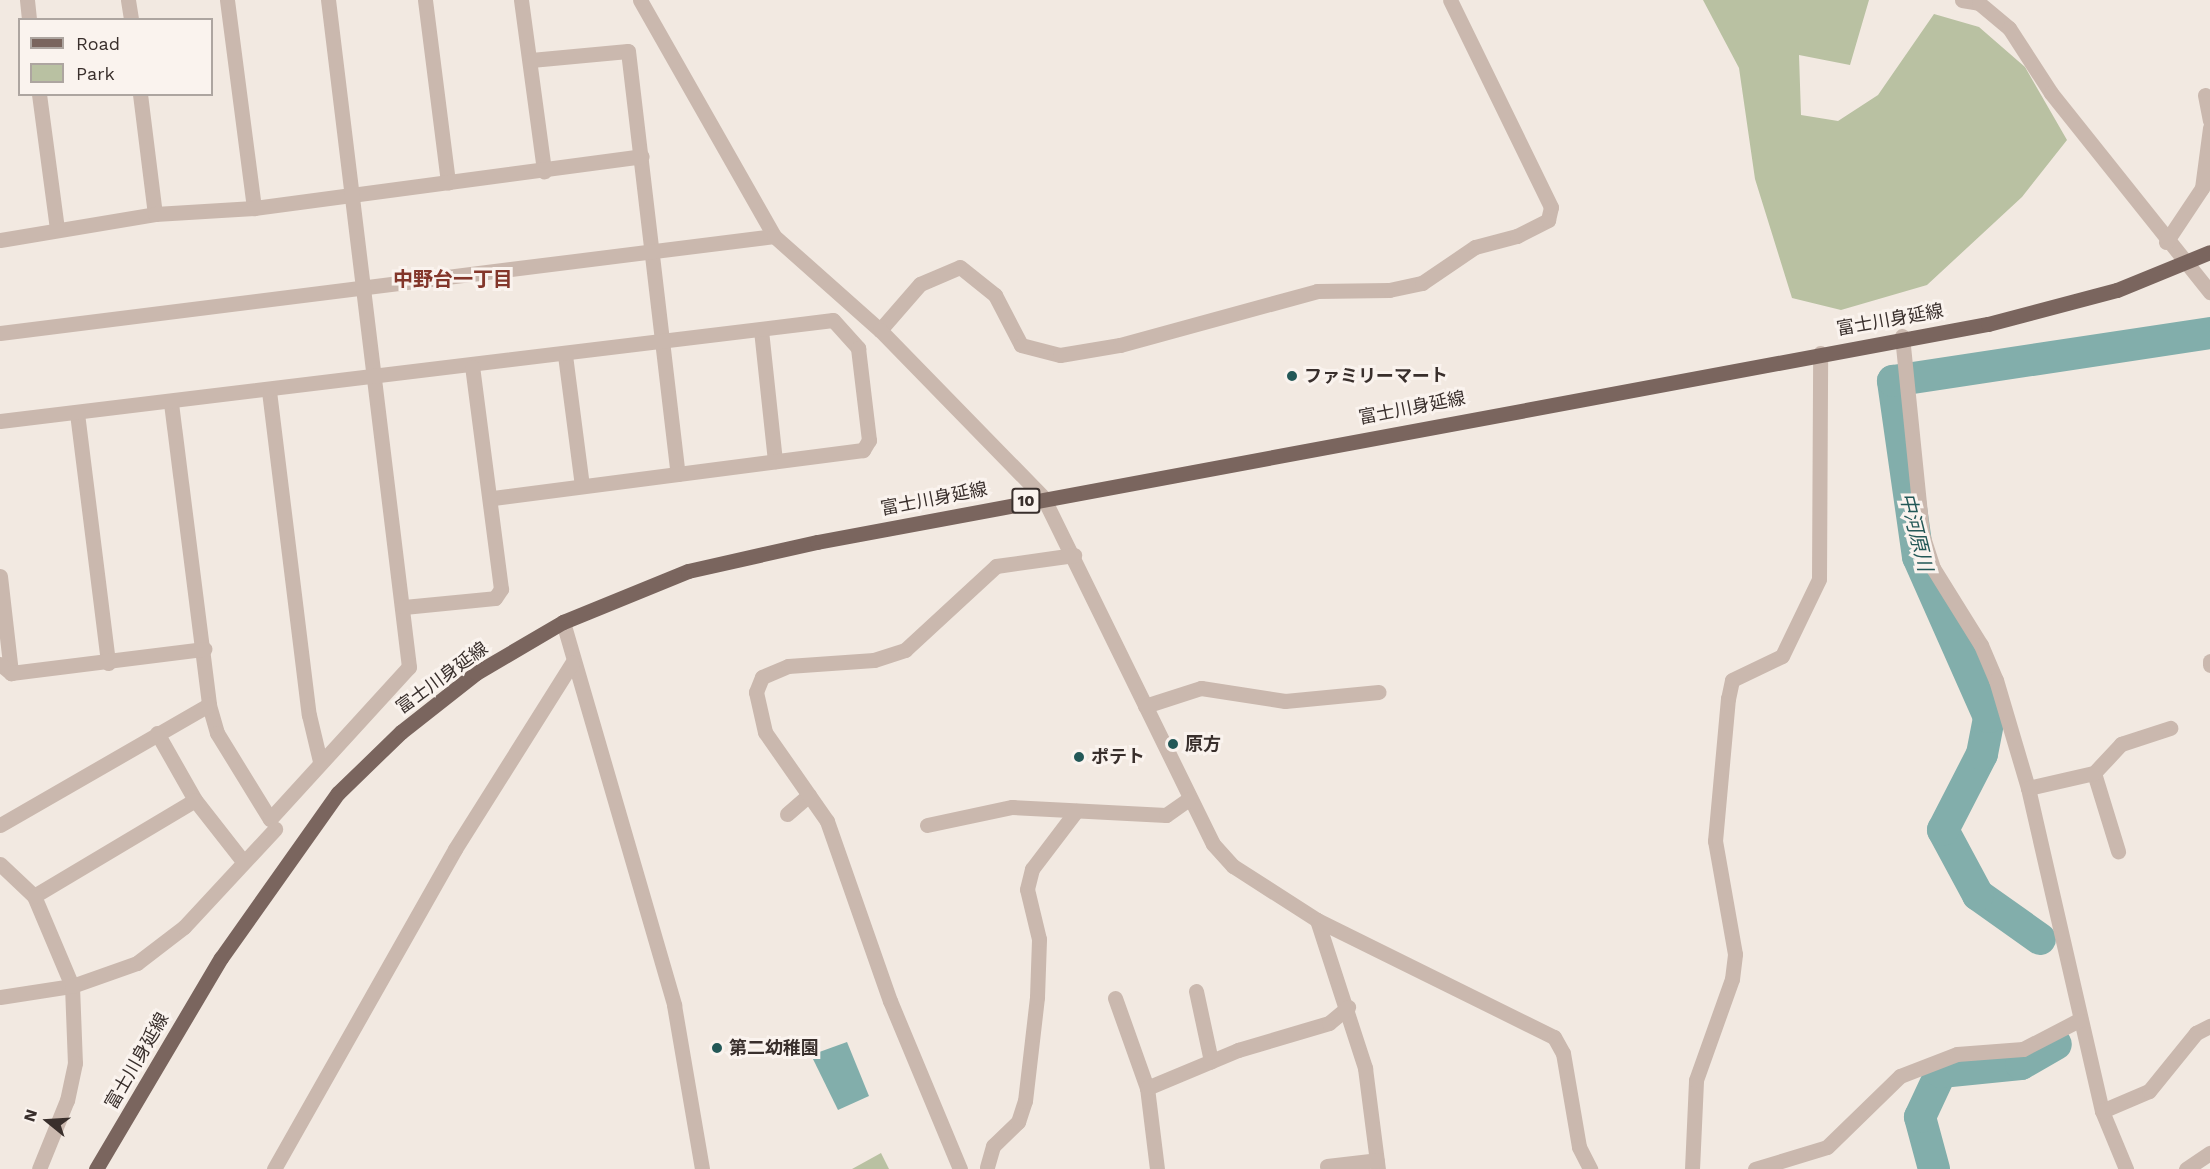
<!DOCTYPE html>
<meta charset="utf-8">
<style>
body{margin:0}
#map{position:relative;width:2210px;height:1169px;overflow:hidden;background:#f2e9e1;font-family:"Work Sans","Noto Sans JP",sans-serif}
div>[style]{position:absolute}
.green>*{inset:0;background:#b9c1a2}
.water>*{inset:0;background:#82aeab}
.river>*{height:32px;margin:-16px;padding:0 16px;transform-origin:16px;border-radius:16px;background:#82aeab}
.minor>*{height:15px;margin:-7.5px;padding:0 7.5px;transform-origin:7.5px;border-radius:7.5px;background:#cab8ae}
.major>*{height:15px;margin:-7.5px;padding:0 7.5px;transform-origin:7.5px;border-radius:7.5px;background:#7a655e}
.dots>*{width:16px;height:16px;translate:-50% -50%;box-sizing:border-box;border:3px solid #faf3ee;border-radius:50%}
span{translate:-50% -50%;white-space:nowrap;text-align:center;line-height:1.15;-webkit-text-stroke:6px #faf3ee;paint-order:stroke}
.shield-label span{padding:2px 4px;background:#faf3ee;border:2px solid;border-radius:4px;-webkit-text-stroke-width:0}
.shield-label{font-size:16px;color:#392f2c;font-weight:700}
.street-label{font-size:18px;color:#392f2c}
.poi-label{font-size:18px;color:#392f2c;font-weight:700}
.left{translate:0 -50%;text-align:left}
.neighbourhood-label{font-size:20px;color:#83362a;font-weight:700}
.water-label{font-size:20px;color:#235857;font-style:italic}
.legend{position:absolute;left:18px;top:18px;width:195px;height:78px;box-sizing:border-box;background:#faf3ee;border:2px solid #ada5a0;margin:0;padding:8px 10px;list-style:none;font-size:18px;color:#392f2c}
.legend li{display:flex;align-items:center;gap:12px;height:30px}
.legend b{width:30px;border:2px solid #ada5a0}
.north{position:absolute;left:18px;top:1091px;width:60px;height:60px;-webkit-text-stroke:4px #faf3ee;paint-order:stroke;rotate:288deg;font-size:16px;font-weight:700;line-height:24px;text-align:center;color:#392f2c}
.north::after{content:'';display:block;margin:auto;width:21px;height:27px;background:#392f2c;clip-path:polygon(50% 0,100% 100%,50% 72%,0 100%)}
</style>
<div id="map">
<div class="green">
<i style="clip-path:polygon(1703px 0,1869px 0,1850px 65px,1799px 55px,1801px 115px,1838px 121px,1878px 95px,1934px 14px,1979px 27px,2025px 67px,2067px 140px,2022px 197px,1927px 285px,1841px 310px,1792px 298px,1755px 179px,1739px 68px)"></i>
<i style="clip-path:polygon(881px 1153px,889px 1169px,852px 1169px)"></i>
</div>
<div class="water">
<i style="clip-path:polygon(847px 1042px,869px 1096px,838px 1110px,811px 1055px)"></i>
</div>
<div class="river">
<i style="left:2040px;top:939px;width:76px;rotate:-144.6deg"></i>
<i style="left:1978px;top:895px;width:74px;rotate:-118.3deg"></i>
<i style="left:1943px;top:830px;width:85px;rotate:-62.8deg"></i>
<i style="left:1982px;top:754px;width:38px;rotate:-79deg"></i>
<i style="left:1989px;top:717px;width:175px;rotate:-113.9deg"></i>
<i style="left:1918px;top:557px;width:178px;rotate:-98.1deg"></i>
<i style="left:1893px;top:381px;width:321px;rotate:-8.6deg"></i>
<i style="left:1934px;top:1169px;width:54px;rotate:-105.1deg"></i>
<i style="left:1920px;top:1117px;width:50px;rotate:-65deg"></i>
<i style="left:1941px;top:1072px;width:80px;rotate:-5.7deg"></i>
<i style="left:2021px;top:1064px;width:40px;rotate:-29.7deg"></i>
</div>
<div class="minor">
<i style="left:27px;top:0;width:20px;rotate:84deg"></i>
<i style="left:128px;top:0;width:20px;rotate:81deg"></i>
<i style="left:227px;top:0;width:210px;rotate:82.6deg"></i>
<i style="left:425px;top:0;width:184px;rotate:82.8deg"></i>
<i style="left:521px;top:0;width:173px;rotate:82.3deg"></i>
<i style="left:640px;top:0;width:271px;rotate:60.4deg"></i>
<i style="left:1962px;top:0;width:17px;rotate:10deg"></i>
<i style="left:1979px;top:3px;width:39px;rotate:40deg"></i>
<i style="left:2009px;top:28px;width:77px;rotate:57.1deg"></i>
<i style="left:2051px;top:93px;width:255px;rotate:51.4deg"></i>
<i style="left:531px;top:60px;width:97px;rotate:-5.3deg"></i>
<i style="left:628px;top:51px;width:426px;rotate:83.3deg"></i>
<i style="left:39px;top:94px;width:136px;rotate:82.4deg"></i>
<i style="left:140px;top:94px;width:121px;rotate:82.9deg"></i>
<i style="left:2205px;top:95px;width:26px;rotate:79deg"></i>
<i style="left:0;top:240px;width:157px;rotate:-9.5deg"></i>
<i style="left:155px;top:214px;width:99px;rotate:-3.5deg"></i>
<i style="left:254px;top:208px;width:391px;rotate:-7.6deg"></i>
<i style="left:2166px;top:242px;width:65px;rotate:-56.3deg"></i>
<i style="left:2202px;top:188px;width:61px;rotate:-82.4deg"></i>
<i style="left:761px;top:330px;width:132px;rotate:83.9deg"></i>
<i style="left:880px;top:330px;width:61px;rotate:-49deg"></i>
<i style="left:920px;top:284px;width:43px;rotate:-23deg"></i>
<i style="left:960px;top:267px;width:45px;rotate:38.7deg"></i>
<i style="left:995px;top:295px;width:56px;rotate:62.5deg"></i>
<i style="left:1021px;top:345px;width:40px;rotate:14.4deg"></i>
<i style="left:1060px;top:355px;width:61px;rotate:-9.5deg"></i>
<i style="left:1120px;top:345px;width:204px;rotate:-15.3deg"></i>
<i style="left:1317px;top:291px;width:72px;rotate:-0.8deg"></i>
<i style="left:1389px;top:290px;width:34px;rotate:-12deg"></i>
<i style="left:1422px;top:283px;width:64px;rotate:-34.2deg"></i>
<i style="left:1475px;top:247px;width:43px;rotate:-14.7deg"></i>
<i style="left:1517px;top:236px;width:35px;rotate:-27deg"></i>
<i style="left:1548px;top:220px;width:13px;rotate:-77deg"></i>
<i style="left:1551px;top:207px;width:230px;rotate:-116deg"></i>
<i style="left:0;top:333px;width:780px;rotate:-7.14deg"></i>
<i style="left:774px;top:236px;width:142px;rotate:41.6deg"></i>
<i style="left:880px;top:330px;width:233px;rotate:45.7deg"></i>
<i style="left:1043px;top:497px;width:386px;rotate:63.9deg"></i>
<i style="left:1213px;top:844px;width:30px;rotate:48deg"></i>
<i style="left:1233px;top:866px;width:100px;rotate:32.7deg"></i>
<i style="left:1317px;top:920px;width:156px;rotate:72deg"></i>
<i style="left:1365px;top:1068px;width:102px;rotate:82.7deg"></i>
<i style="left:1902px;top:336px;width:199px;rotate:84.2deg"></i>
<i style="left:1922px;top:534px;width:36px;rotate:72deg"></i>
<i style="left:1933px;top:568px;width:91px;rotate:58.1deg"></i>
<i style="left:1981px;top:645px;width:38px;rotate:67deg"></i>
<i style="left:1996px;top:680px;width:113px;rotate:73.5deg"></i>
<i style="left:2028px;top:788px;width:331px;rotate:77.1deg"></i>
<i style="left:2102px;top:1111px;width:63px;rotate:67.5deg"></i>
<i style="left:565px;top:355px;width:132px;rotate:82.6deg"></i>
<i style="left:269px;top:391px;width:326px;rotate:83deg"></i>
<i style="left:309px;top:715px;width:47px;rotate:76.6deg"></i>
<i style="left:171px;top:403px;width:304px;rotate:82.8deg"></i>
<i style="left:209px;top:705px;width:29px;rotate:74deg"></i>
<i style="left:217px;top:733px;width:101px;rotate:58.4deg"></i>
<i style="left:270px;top:819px;width:206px;rotate:-47.6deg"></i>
<i style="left:409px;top:667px;width:672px;rotate:-96.92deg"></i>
<i style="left:77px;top:413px;width:252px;rotate:82.9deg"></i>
<i style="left:0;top:421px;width:839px;rotate:-6.91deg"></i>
<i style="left:833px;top:320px;width:38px;rotate:48deg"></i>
<i style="left:858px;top:348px;width:93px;rotate:83.2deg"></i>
<i style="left:869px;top:440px;width:12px;rotate:121deg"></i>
<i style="left:863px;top:450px;width:375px;rotate:172.6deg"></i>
<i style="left:0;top:576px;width:98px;rotate:83.5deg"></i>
<i style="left:404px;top:607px;width:91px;rotate:-5.6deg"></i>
<i style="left:495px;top:598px;width:11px;rotate:-56deg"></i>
<i style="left:501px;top:589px;width:224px;rotate:-97.4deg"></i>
<i style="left:563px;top:622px;width:399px;rotate:73.8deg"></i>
<i style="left:674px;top:1005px;width:166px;rotate:80.3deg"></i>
<i style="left:2210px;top:661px;width:4px;rotate:90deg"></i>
<i style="left:0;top:664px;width:14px;rotate:39deg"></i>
<i style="left:11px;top:673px;width:195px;rotate:-7.1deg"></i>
<i style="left:1145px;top:706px;width:59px;rotate:-17.8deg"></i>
<i style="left:1201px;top:688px;width:85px;rotate:8.8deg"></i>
<i style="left:1285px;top:701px;width:94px;rotate:-5.5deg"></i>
<i style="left:157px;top:733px;width:77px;rotate:60.4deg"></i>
<i style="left:195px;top:800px;width:76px;rotate:51.9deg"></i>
<i style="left:2094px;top:773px;width:82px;rotate:72.9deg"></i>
<i style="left:2028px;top:788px;width:68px;rotate:-12.8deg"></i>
<i style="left:2094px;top:773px;width:40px;rotate:-47deg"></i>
<i style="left:2121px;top:744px;width:52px;rotate:-18.1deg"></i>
<i style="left:787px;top:814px;width:29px;rotate:-41deg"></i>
<i style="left:0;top:825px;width:241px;rotate:-29.9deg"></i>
<i style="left:927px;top:825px;width:87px;rotate:-12deg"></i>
<i style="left:1012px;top:807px;width:154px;rotate:3deg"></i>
<i style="left:1166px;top:815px;width:28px;rotate:-35deg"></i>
<i style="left:0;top:864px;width:47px;rotate:43.3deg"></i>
<i style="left:34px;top:896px;width:98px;rotate:67.1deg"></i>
<i style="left:72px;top:986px;width:77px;rotate:87.8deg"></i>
<i style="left:75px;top:1063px;width:38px;rotate:102deg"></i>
<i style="left:67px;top:1100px;width:74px;rotate:112.1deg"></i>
<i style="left:34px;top:896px;width:187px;rotate:-30.8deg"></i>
<i style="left:1317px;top:920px;width:264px;rotate:26.3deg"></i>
<i style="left:1554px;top:1037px;width:18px;rotate:61deg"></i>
<i style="left:1563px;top:1053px;width:95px;rotate:80.3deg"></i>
<i style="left:1579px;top:1147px;width:25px;rotate:63deg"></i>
<i style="left:1196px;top:991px;width:72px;rotate:77.9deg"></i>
<i style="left:0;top:997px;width:73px;rotate:-8.7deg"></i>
<i style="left:72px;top:986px;width:69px;rotate:-19.5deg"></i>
<i style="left:137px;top:963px;width:59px;rotate:-37.5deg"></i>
<i style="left:184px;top:927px;width:134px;rotate:-47.1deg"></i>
<i style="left:1115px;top:998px;width:96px;rotate:70.4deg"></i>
<i style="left:2102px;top:1111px;width:51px;rotate:-23.1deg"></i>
<i style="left:2149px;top:1091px;width:75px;rotate:-51deg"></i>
<i style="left:2196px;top:1033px;width:16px;rotate:-27deg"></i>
<i style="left:1327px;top:1166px;width:50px;rotate:-6.8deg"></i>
<i style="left:987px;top:1167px;width:22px;rotate:-74deg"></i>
<i style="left:993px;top:1146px;width:35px;rotate:-44deg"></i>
<i style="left:1018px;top:1122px;width:22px;rotate:-72deg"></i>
<i style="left:1025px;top:1101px;width:105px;rotate:-83.4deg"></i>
<i style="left:1037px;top:997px;width:58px;rotate:-88deg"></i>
<i style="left:1039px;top:939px;width:51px;rotate:-103.5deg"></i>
<i style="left:1027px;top:889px;width:21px;rotate:-76deg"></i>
<i style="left:1032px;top:869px;width:73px;rotate:-52.8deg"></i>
<i style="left:274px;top:1169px;width:368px;rotate:-60.5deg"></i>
<i style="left:455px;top:849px;width:220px;rotate:-57.8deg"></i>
<i style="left:960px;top:1169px;width:182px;rotate:-112.6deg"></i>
<i style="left:890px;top:1001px;width:191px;rotate:-109.3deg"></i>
<i style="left:827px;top:821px;width:108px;rotate:-124.9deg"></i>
<i style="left:765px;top:732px;width:41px;rotate:-102.7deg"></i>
<i style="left:756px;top:692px;width:16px;rotate:-68deg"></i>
<i style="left:762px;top:677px;width:28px;rotate:-23deg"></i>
<i style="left:788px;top:666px;width:86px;rotate:-4deg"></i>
<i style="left:874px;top:660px;width:33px;rotate:-18deg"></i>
<i style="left:905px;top:650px;width:124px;rotate:-42.7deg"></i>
<i style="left:996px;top:566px;width:79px;rotate:-8deg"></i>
<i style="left:1157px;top:1169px;width:82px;rotate:-97deg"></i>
<i style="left:1147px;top:1088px;width:99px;rotate:-22.7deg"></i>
<i style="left:1238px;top:1050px;width:95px;rotate:-16.5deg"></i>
<i style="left:1329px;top:1023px;width:25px;rotate:-40deg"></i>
<i style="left:1692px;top:1169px;width:89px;rotate:-87.4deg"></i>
<i style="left:1696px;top:1080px;width:107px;rotate:-70.4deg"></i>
<i style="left:1732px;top:979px;width:25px;rotate:-83deg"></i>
<i style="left:1735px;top:954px;width:115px;rotate:-100deg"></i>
<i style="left:1715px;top:841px;width:143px;rotate:-84.8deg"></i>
<i style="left:1728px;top:699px;width:19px;rotate:-78deg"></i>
<i style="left:1732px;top:680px;width:55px;rotate:-25.6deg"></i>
<i style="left:1782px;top:656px;width:85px;rotate:-64.3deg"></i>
<i style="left:1819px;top:579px;width:226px;rotate:-89.7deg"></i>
<i style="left:1755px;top:1169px;width:75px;rotate:-17deg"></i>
<i style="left:1827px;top:1147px;width:102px;rotate:-44.2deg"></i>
<i style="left:1900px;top:1076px;width:61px;rotate:-21.1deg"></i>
<i style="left:1957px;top:1054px;width:66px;rotate:-4.3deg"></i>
<i style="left:2023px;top:1049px;width:63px;rotate:-27.4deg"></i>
<i style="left:2186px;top:1169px;width:29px;rotate:-34deg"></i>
</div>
<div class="major">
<i style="left:96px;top:1169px;width:245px;rotate:-59.4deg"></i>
<i style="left:221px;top:958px;width:202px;rotate:-54.7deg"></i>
<i style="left:338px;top:793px;width:88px;rotate:-44.1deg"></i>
<i style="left:401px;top:732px;width:95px;rotate:-38.2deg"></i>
<i style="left:476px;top:673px;width:101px;rotate:-30.4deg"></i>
<i style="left:563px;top:622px;width:135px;rotate:-22.2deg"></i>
<i style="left:688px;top:571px;width:132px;rotate:-12.7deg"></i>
<i style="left:817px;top:542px;width:1191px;rotate:-10.55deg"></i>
<i style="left:1988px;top:324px;width:133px;rotate:-14.8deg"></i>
<i style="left:2117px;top:290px;width:100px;rotate:-22.2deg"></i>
</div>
<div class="dots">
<i style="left:1292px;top:376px;background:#235857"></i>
<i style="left:1173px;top:744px;background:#235857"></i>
<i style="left:1079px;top:757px;background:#235857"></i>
<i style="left:717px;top:1048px;background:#235857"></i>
</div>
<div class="shield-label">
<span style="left:1026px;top:501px">10</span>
</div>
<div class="street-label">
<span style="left:1890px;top:320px;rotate:-10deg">富士川身延線</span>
<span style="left:1412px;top:408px;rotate:-11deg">富士川身延線</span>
<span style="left:934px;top:499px;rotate:-11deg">富士川身延線</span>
<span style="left:442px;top:678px;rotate:-36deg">富士川身延線</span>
<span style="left:137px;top:1061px;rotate:-60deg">富士川身延線</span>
</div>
<div class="poi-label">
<span class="left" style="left:1304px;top:376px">ファミリーマート</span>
<span class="left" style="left:1185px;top:744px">原方</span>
<span class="left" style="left:1091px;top:757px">ポテト</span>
<span class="left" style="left:729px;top:1048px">第二幼稚園</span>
</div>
<div class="neighbourhood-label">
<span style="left:453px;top:279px">中野台一丁目</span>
</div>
<div class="water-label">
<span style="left:1916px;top:532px;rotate:76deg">中河原川</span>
</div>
<ul class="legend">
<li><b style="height:8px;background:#7a655e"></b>Road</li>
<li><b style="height:16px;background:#b9c1a2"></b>Park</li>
</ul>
<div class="north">N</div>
</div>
